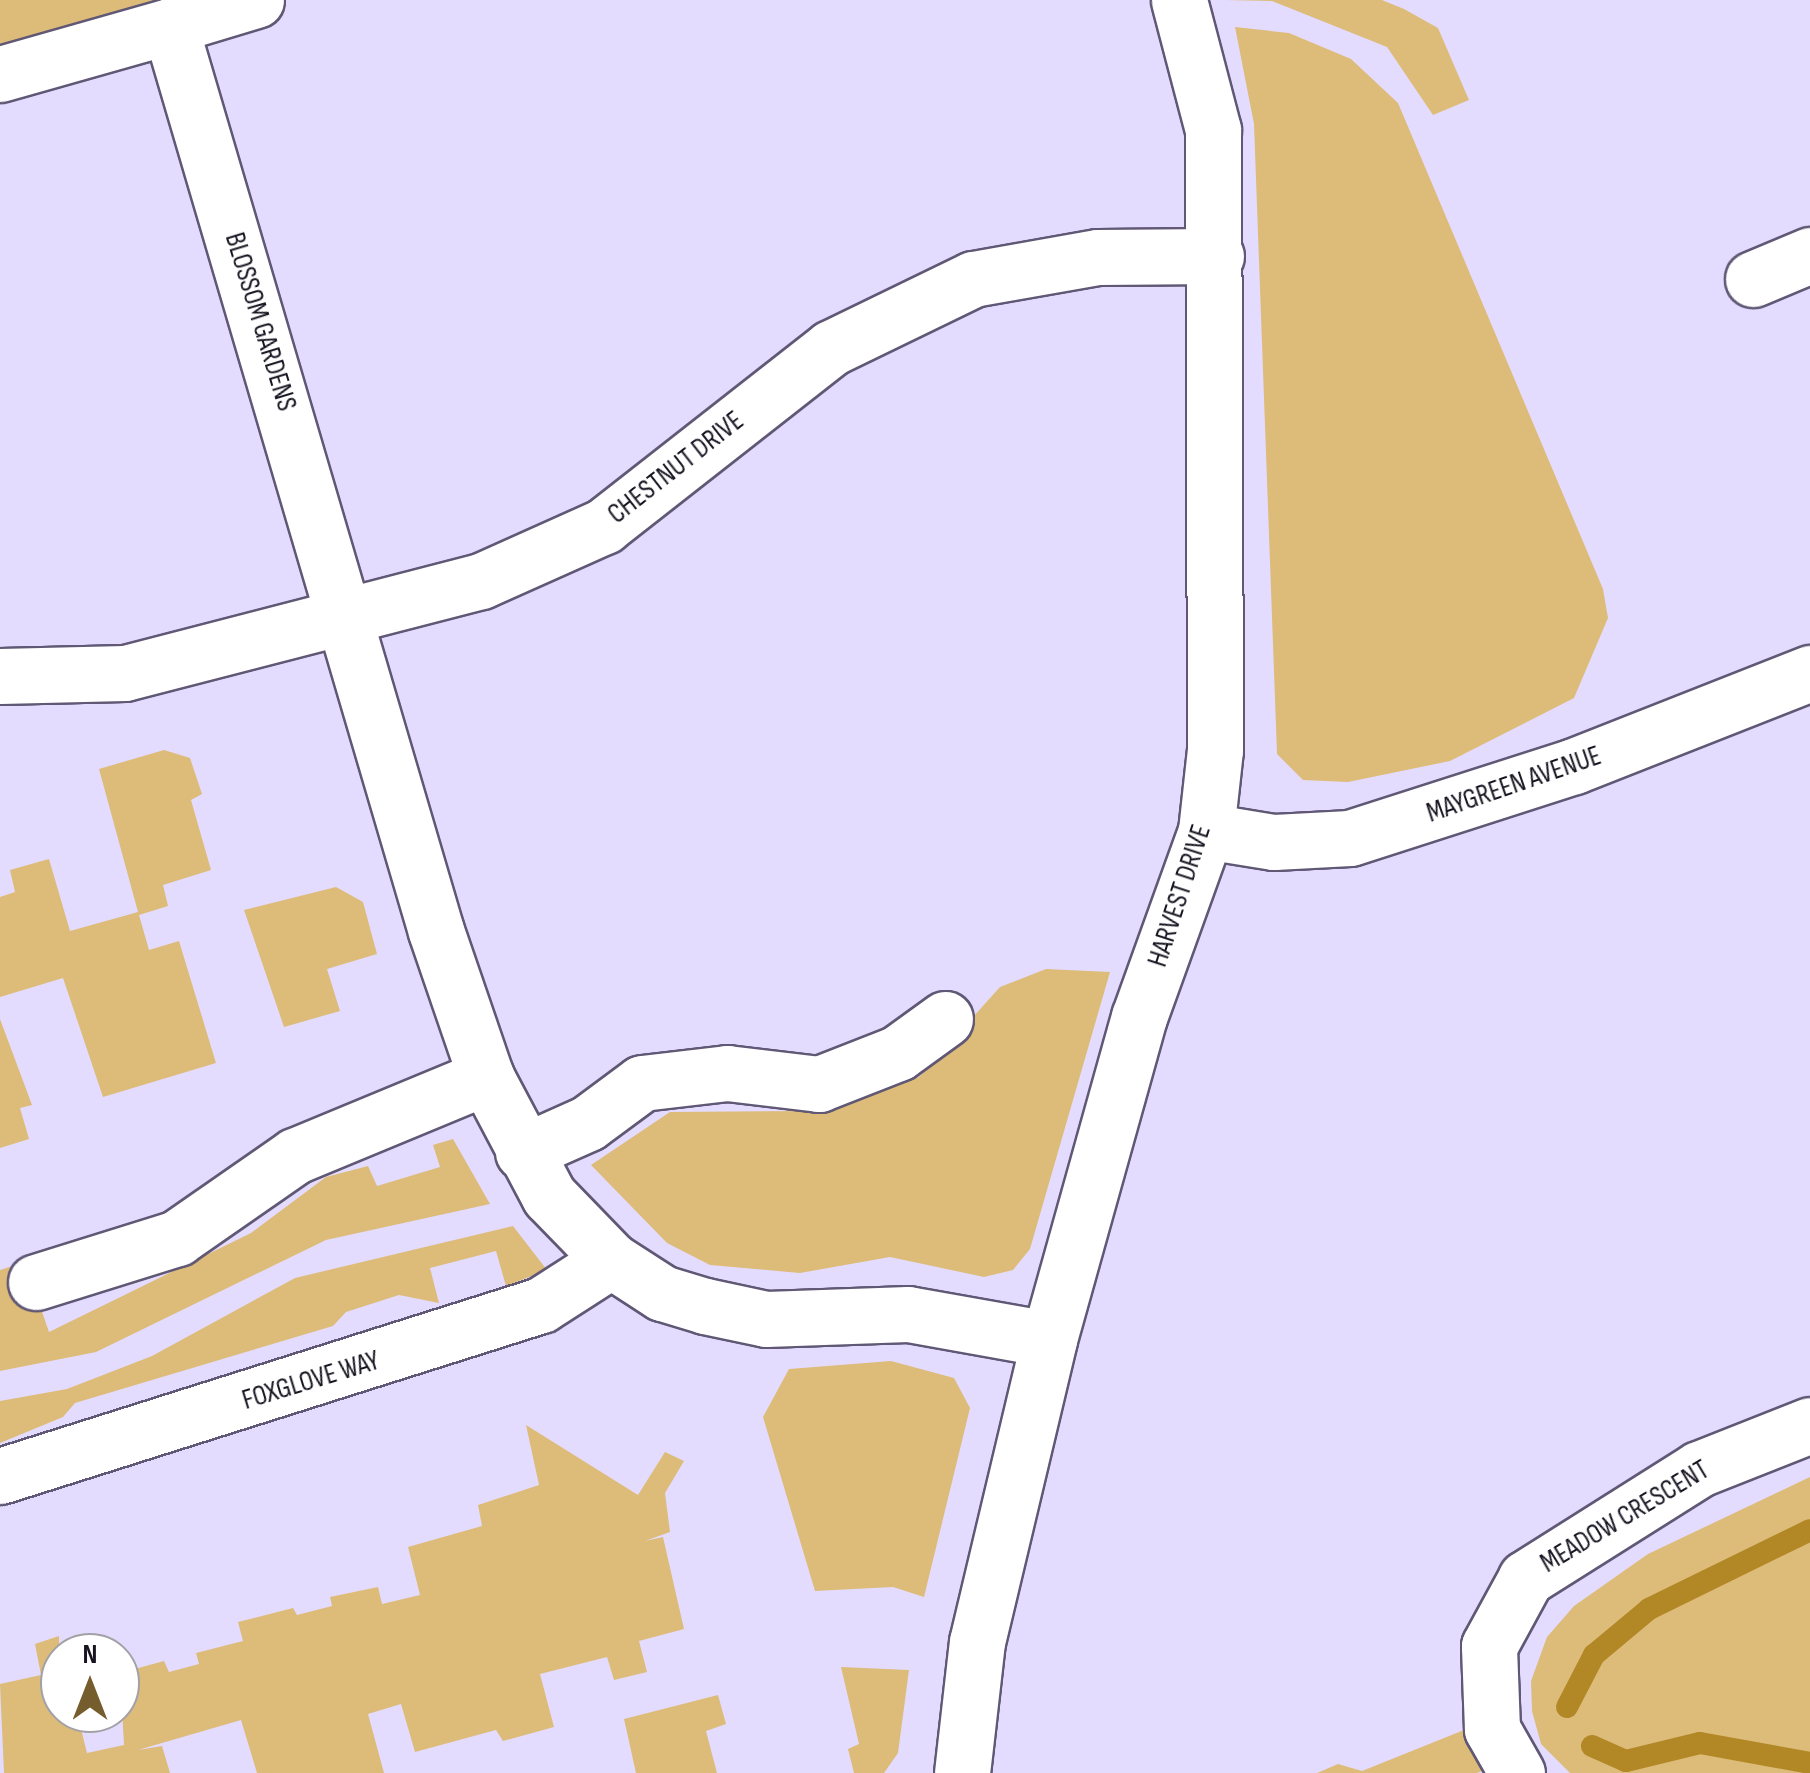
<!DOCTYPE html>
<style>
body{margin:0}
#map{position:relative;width:1810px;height:1773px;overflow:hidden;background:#e4dcfe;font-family:"Sofia Sans Condensed",sans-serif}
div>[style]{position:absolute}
.green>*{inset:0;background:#ddbb79}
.stream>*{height:22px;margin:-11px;padding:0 11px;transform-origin:11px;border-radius:11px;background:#b28726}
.roads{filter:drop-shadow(2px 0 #605875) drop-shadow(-2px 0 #605875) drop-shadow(0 2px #605875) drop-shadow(0 -2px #605875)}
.minor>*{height:55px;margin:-27.5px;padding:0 27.5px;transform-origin:27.5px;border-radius:27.5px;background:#fff}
span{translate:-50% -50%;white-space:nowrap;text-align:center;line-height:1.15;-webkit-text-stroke:8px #fff;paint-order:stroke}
.street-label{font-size:28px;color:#171420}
.north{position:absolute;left:40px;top:1633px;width:100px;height:100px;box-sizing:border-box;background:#fff;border:2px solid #a2a1a6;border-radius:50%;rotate:0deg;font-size:28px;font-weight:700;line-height:40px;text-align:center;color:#171420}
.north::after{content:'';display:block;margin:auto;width:35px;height:45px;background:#755d2d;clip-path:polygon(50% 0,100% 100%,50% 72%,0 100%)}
</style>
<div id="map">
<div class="green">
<i style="clip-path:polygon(0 0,157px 0,0 44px)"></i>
<i style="clip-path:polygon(1226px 0,1382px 0,1404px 9px,1438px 28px,1469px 100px,1433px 115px,1387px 47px,1272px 1px)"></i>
<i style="clip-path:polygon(1235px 27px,1289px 33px,1351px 59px,1398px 103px,1603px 589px,1608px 618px,1574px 698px,1450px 761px,1348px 782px,1303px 780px,1277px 754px,1254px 124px)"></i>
<i style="clip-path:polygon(164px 750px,190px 758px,202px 794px,191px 800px,211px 870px,163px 885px,168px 906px,139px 915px,149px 950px,179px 941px,216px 1063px,103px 1097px,63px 978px,0 997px,0 897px,15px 892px,10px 870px,49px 859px,70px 931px,138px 912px,99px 769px)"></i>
<i style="clip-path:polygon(336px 887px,363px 902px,377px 954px,327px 969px,340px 1011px,284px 1027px,244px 910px)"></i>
<i style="clip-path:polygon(1046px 969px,1110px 972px,1030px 1249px,1013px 1270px,984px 1277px,890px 1257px,800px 1273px,710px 1265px,667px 1243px,591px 1165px,670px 1112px,817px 1111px,919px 1077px,1000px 987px)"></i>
<i style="clip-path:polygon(0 1019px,32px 1105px,20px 1108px,29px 1139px,0 1148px)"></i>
<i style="clip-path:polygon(453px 1139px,490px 1204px,326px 1240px,96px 1352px,0 1371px,0 1270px,25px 1262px,49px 1332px,251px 1233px,326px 1177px,368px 1166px,377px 1186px,440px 1167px,433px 1145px)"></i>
<i style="clip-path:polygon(513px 1226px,547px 1270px,506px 1286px,496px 1251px,430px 1268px,439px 1303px,399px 1295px,346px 1312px,333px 1326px,75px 1403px,63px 1417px,0 1443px,0 1401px,67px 1389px,152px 1356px,295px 1278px)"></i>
<i style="clip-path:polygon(891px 1361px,954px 1378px,970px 1408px,924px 1597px,893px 1587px,815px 1591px,763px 1417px,789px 1369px)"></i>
<i style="clip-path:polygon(526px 1425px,638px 1495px,665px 1452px,684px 1461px,665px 1493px,670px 1532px,645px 1541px,663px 1537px,684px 1629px,639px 1641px,647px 1672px,614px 1680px,607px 1657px,540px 1674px,554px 1727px,503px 1741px,496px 1730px,415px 1752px,401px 1704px,368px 1714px,384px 1773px,257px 1773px,241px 1720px,138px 1750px,162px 1746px,170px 1773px,4px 1773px,0 1684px,41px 1675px,35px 1644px,59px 1636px,60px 1713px,77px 1713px,87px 1753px,124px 1745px,120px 1673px,164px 1661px,169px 1672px,199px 1664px,196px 1653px,243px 1641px,238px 1622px,293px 1608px,297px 1615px,332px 1606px,330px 1597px,378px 1587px,382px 1604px,420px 1595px,408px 1547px,482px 1526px,478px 1505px,539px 1485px)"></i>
<i style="clip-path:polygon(1810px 1477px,1810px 1773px,1570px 1773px,1541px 1744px,1532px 1711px,1531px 1681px,1547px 1637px,1574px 1606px,1648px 1554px)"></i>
<i style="clip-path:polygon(841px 1667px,909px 1670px,898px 1753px,884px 1773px,854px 1773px,848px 1749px,859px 1744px)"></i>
<i style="clip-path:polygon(718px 1695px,726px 1724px,706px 1731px,717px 1773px,636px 1773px,624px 1719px)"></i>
<i style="clip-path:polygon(1469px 1728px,1492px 1767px,1477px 1773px,1317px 1773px,1338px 1764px,1362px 1771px)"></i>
</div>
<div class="stream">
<i style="left:1567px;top:1707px;width:59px;rotate:-62.6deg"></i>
<i style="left:1594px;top:1655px;width:72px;rotate:-39.9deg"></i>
<i style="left:1649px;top:1609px;width:179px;rotate:-26.1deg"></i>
<i style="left:1592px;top:1746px;width:37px;rotate:24deg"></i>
<i style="left:1626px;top:1761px;width:76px;rotate:-13.7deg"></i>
<i style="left:1700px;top:1743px;width:112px;rotate:10.3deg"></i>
</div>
<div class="roads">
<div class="minor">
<i style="left:256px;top:0;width:90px;rotate:163.2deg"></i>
<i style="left:170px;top:26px;width:943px;rotate:73.62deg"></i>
<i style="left:436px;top:931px;width:154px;rotate:71.1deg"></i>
<i style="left:486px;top:1077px;width:135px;rotate:62.1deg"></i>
<i style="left:549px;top:1196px;width:89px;rotate:45.9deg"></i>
<i style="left:611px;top:1260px;width:61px;rotate:32.9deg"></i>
<i style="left:662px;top:1293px;width:45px;rotate:16.8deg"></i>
<i style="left:705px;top:1306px;width:62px;rotate:12deg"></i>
<i style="left:766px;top:1319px;width:142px;rotate:-2deg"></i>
<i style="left:908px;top:1314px;width:143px;rotate:10.1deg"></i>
<i style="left:0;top:74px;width:177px;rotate:-15.8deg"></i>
<i style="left:1753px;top:279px;width:62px;rotate:-22.8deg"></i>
<i style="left:0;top:676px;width:125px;rotate:-1.4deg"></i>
<i style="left:125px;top:673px;width:368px;rotate:-14.5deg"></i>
<i style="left:481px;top:581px;width:135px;rotate:-24.1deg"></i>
<i style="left:604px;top:526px;width:288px;rotate:-38.1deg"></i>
<i style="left:831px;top:348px;width:158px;rotate:-25.9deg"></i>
<i style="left:973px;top:279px;width:127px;rotate:-10deg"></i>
<i style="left:1098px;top:257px;width:118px;rotate:-0.5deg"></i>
<i style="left:1206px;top:831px;width:69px;rotate:9.2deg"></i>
<i style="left:1274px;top:842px;width:76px;rotate:-3deg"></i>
<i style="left:1350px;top:838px;width:235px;rotate:-17.8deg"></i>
<i style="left:1574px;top:766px;width:254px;rotate:-21.5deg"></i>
<i style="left:523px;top:1152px;width:71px;rotate:-24deg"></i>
<i style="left:588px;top:1123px;width:67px;rotate:-36.5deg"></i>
<i style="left:642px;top:1083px;width:86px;rotate:-6.7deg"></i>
<i style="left:727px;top:1073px;width:93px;rotate:6.8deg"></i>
<i style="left:819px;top:1084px;width:85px;rotate:-21.4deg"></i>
<i style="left:898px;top:1053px;width:58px;rotate:-35.9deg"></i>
<i style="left:36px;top:1282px;width:148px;rotate:-17.3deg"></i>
<i style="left:177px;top:1238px;width:144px;rotate:-34.8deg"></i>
<i style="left:295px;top:1156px;width:207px;rotate:-22.5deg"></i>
<i style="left:0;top:1476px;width:567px;rotate:-17.54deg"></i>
<i style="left:541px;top:1305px;width:83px;rotate:-32.7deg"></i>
<i style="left:962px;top:1773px;width:132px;rotate:-83.5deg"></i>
<i style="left:977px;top:1642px;width:311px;rotate:-76.6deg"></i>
<i style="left:1049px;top:1339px;width:334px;rotate:-74.4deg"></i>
<i style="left:1139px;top:1017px;width:198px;rotate:-70.2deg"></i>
<i style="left:1206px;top:831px;width:81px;rotate:-83.7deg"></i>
<i style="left:1215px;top:750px;width:620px;rotate:-90.18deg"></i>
<i style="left:1213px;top:130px;width:134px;rotate:-104.7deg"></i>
<i style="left:1517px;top:1773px;width:51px;rotate:-119.6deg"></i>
<i style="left:1492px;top:1729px;width:83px;rotate:-92.1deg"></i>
<i style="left:1489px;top:1646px;width:77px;rotate:-61.4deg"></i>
<i style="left:1526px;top:1578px;width:204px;rotate:-32.2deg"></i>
<i style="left:1699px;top:1469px;width:119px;rotate:-21.6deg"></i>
</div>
</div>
<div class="street-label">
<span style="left:260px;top:322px;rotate:73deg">BLOSSOM GARDENS</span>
<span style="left:676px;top:468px;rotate:-38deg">CHESTNUT DRIVE</span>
<span style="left:1514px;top:785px;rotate:-19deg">MAYGREEN AVENUE</span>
<span style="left:1180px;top:896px;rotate:-72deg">HARVEST DRIVE</span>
<span style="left:311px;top:1381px;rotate:-17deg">FOXGLOVE WAY</span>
<span style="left:1625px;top:1517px;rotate:-31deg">MEADOW CRESCENT</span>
</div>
<div class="north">N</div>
</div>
